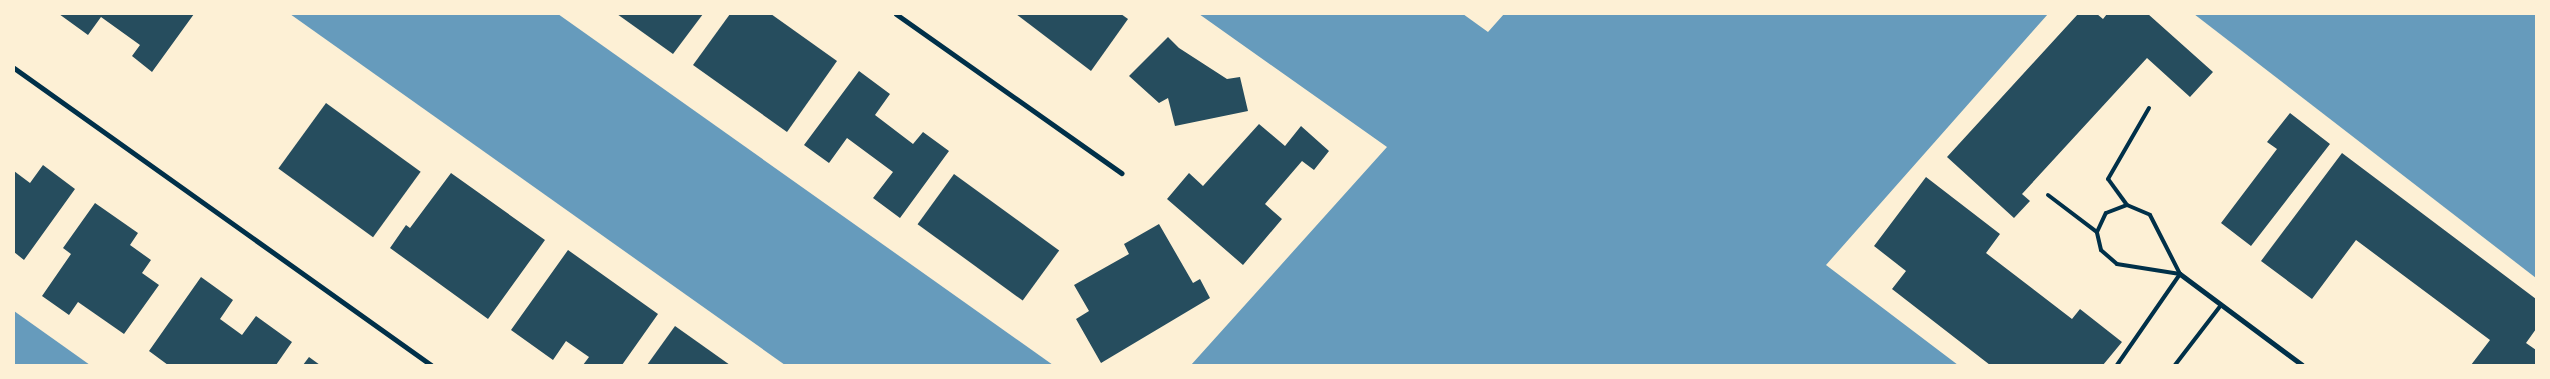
<!DOCTYPE html>
<style>
body{margin:0}
#map{position:relative;width:2550px;height:379px;overflow:hidden;background:#fdf0d5;font-family:"PT Sans",sans-serif}
div>[style]{position:absolute}
.water>*{inset:0;background:#669bbc}
.building>*{inset:0;background:#264d5e;transform-origin:0 0}
.service>*{height:4px;margin:-2px;padding:0 2px;transform-origin:2px;border-radius:2px;background:#003049}
.minor>*{height:5px;margin:-2.5px;padding:0 2.5px;transform-origin:2.5px;border-radius:2.5px;background:#003049}
span{translate:-50% -50%;white-space:nowrap;text-align:center;line-height:1.15;-webkit-text-stroke:4px #fdf0d5;paint-order:stroke}
.frame{position:absolute;inset:0;border:15px solid #fdf0d5;pointer-events:none}
</style>
<div id="map">
<div class="water">
<i style="clip-path:polygon(290px 14px,558px 14px,1053px 365px,785px 365px)"></i>
<i style="clip-path:polygon(1199px 14px,1463px 14px,1488px 32px,1504px 14px,2048px 14px,1826px 265px,1958px 365px,1191px 365px,1387px 147px)"></i>
<i style="clip-path:polygon(2194px 14px,2536px 14px,2536px 278px)"></i>
<i style="clip-path:polygon(14px 311px,90px 365px,14px 365px)"></i>
</div>
<div class="building">
<i style="clip-path:polygon(59px 14px,194px 14px,152px 72px,132px 56px,140px 45px,101px 17px,88px 35px)"></i>
<i style="clip-path:polygon(617px 14px,703px 14px,673px 54px)"></i>
<i style="clip-path:polygon(730px 14px,771px 14px,837px 61px,787px 132px,693px 65px)"></i>
<i style="clip-path:polygon(1016px 14px,1121px 14px,1128px 19px,1091px 71px)"></i>
<i style="clip-path:polygon(2078px 14px,2097px 14px,2103px 19px,2107px 14px,2148px 14px,2213px 72px,2190px 97px,2147px 58px,2022px 194px,2030px 201px,2014px 218px,1947px 157px)"></i>
<i style="clip-path:polygon(1168px 37px,1179px 48px,1227px 79px,1240px 77px,1248px 111px,1175px 126px,1168px 98px,1159px 103px,1129px 76px)"></i>
<i style="clip-path:polygon(859px 71px,890px 94px,875px 115px,913px 144px,923px 132px,949px 151px,900px 218px,873px 198px,893px 172px,847px 138px,829px 163px,804px 145px)"></i>
<i style="left:326px;top:103px;width:117px;height:81px;rotate:36deg"></i>
<i style="clip-path:polygon(2290px 113px,2330px 144px,2251px 246px,2221px 223px,2277px 149px,2267px 142px)"></i>
<i style="clip-path:polygon(1259px 124px,1285px 146px,1301px 126px,1329px 151px,1314px 170px,1302px 161px,1265px 204px,1282px 219px,1243px 265px,1167px 199px,1189px 173px,1203px 186px)"></i>
<i style="clip-path:polygon(2342px 153px,2536px 299px,2536px 329px,2526px 343px,2536px 350px,2536px 365px,2471px 365px,2490px 340px,2356px 240px,2312px 299px,2261px 261px)"></i>
<i style="clip-path:polygon(43px 165px,75px 189px,24px 260px,14px 252px,14px 171px,30px 183px)"></i>
<i style="clip-path:polygon(451px 173px,545px 240px,488px 319px,390px 248px,406px 225px,410px 228px)"></i>
<i style="left:954px;top:174px;width:130px;height:62px;rotate:36deg"></i>
<i style="clip-path:polygon(1926px 177px,2000px 234px,1986px 253px,2072px 319px,2080px 309px,2122px 342px,2103px 365px,1990px 365px,1892px 289px,1906px 271px,1874px 246px)"></i>
<i style="clip-path:polygon(95px 203px,138px 233px,130px 245px,151px 260px,142px 273px,159px 285px,124px 334px,78px 302px,69px 315px,42px 296px,71px 254px,63px 248px)"></i>
<i style="clip-path:polygon(1159px 224px,1193px 283px,1200px 279px,1210px 298px,1101px 363px,1076px 319px,1089px 311px,1074px 285px,1129px 254px,1124px 244px)"></i>
<i style="clip-path:polygon(568px 250px,658px 314px,622px 365px,583px 365px,589px 357px,566px 341px,553px 360px,511px 330px)"></i>
<i style="clip-path:polygon(201px 277px,233px 300px,220px 319px,242px 335px,256px 316px,292px 342px,276px 365px,168px 365px,149px 351px)"></i>
<i style="clip-path:polygon(675px 326px,730px 365px,647px 365px)"></i>
<i style="clip-path:polygon(309px 357px,320px 365px,303px 365px)"></i>
</div>
<div class="service">
<i style="left:2048px;top:195px;width:61px;rotate:37.1deg"></i>
<i style="left:2127px;top:205px;width:25px;rotate:23deg"></i>
<i style="left:2150px;top:215px;width:66px;rotate:63deg"></i>
<i style="left:2180px;top:274px;width:64px;rotate:-171deg"></i>
<i style="left:2117px;top:264px;width:21px;rotate:-139deg"></i>
<i style="left:2101px;top:250px;width:18px;rotate:-103deg"></i>
<i style="left:2097px;top:232px;width:21px;rotate:-65deg"></i>
<i style="left:2106px;top:213px;width:22px;rotate:-21deg"></i>
<i style="left:2127px;top:205px;width:32px;rotate:-126deg"></i>
<i style="left:2108px;top:179px;width:82px;rotate:-60deg"></i>
<i style="left:2117px;top:365px;width:111px;rotate:-55.3deg"></i>
<i style="left:2175px;top:365px;width:76px;rotate:-52.5deg"></i>
</div>
<div class="minor">
<i style="left:896px;top:14px;width:276px;rotate:35.2deg"></i>
<i style="left:14px;top:68px;width:512px;rotate:35.46deg"></i>
<i style="left:2180px;top:274px;width:152px;rotate:36.7deg"></i>
</div>
<div class="frame"></div>
</div>
